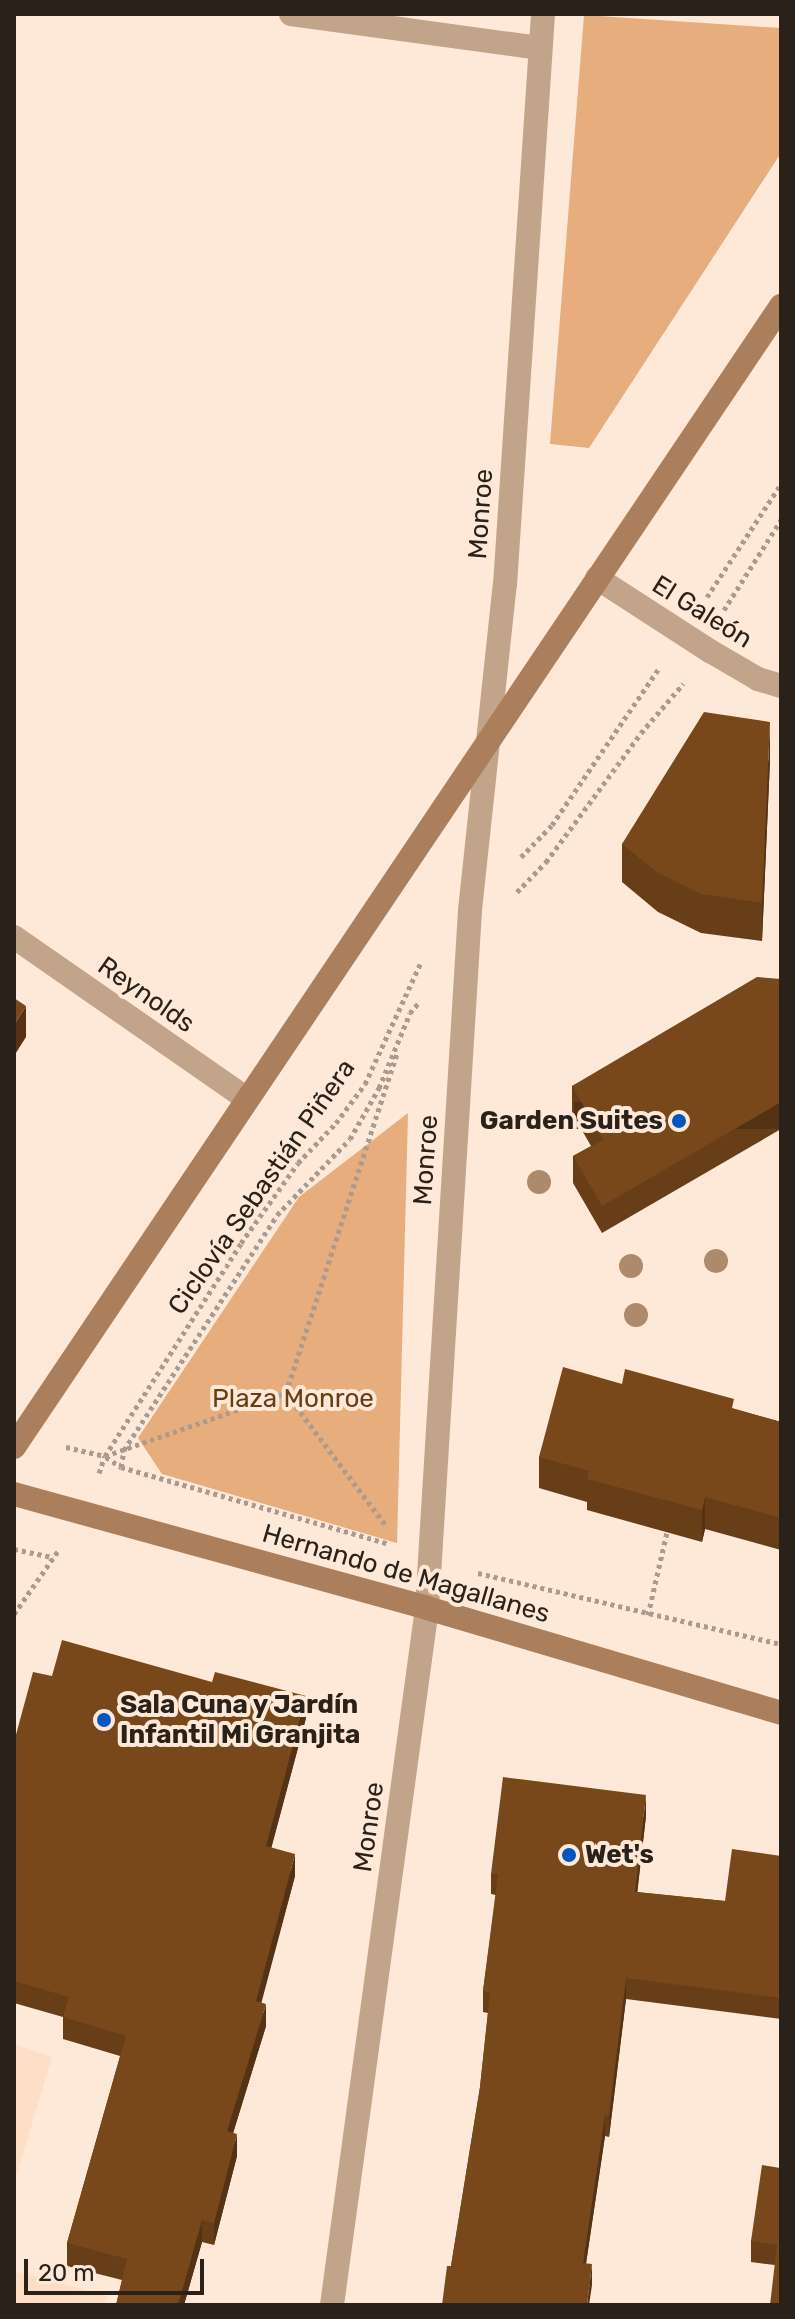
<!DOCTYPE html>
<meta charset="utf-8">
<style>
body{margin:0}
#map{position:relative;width:795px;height:2319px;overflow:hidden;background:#fee9d9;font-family:Rubik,sans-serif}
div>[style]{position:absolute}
.built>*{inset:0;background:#fedec4}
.green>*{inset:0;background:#e7ad7c}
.path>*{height:5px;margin-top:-2.5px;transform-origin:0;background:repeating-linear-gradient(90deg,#ab9a8d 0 4px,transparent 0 8px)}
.minor>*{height:24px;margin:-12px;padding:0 12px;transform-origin:12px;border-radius:12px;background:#c2a48b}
.secondary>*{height:24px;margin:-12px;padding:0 12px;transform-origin:12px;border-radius:12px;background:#ab7f5b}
.trees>*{width:24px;height:24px;margin:-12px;border-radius:50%;background:#ad8a6c}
.wall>*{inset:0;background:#673e17}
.shaded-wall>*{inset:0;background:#543213;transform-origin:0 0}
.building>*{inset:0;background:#78481b}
.dots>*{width:22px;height:22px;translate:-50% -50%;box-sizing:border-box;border:4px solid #fee9d9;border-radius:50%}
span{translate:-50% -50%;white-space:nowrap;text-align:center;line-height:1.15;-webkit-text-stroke:8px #fee9d9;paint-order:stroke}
.street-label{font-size:26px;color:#2a2119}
.poi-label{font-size:26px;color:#2a2119;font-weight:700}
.right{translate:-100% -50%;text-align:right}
.left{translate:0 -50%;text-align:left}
.park-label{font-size:26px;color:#6a3d12}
.frame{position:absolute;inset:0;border:16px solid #2a2119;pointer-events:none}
.scale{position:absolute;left:24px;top:2259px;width:180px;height:36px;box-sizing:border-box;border:4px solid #2a2119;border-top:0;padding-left:10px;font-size:24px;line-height:28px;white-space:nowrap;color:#2a2119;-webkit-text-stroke:6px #fee9d9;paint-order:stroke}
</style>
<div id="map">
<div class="built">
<i style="clip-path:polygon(14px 2044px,52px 2057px,14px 2184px)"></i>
<i style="clip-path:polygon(14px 2271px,108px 2296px,105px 2305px,14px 2305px)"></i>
</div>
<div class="green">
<i style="clip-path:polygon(584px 15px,781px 28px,781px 153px,589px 448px,550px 444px)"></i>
<i style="clip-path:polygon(408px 1113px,397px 1543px,162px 1474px,138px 1438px,299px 1197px)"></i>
</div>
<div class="path">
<i style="left:707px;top:597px;width:135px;rotate:-56.8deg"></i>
<i style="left:724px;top:610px;width:107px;rotate:-57.7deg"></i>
<i style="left:521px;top:857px;width:45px;rotate:-45.9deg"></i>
<i style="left:552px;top:825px;width:190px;rotate:-55.7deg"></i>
<i style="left:517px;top:892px;width:42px;rotate:-46deg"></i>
<i style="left:546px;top:862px;width:160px;rotate:-53.6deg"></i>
<i style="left:641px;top:733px;width:65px;rotate:-49.4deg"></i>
<i style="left:286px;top:1393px;width:168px;rotate:53deg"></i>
<i style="left:66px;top:1447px;width:40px;rotate:13deg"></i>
<i style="left:105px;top:1456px;width:192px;rotate:-19.2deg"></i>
<i style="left:286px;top:1393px;width:358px;rotate:-71.9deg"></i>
<i style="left:106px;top:1457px;width:18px;rotate:34deg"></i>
<i style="left:121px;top:1467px;width:279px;rotate:16deg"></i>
<i style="left:121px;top:1467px;width:17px;rotate:-80deg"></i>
<i style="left:124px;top:1450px;width:280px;rotate:-56.9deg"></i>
<i style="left:277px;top:1215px;width:105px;rotate:-46.2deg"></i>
<i style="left:350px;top:1139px;width:59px;rotate:-60.4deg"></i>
<i style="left:379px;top:1088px;width:81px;rotate:-67.5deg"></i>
<i style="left:410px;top:1013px;width:16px;rotate:-50deg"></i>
<i style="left:99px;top:1473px;width:18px;rotate:-71deg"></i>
<i style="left:105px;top:1456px;width:253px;rotate:-57.4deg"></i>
<i style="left:241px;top:1243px;width:98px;rotate:-54.5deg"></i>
<i style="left:298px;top:1163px;width:55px;rotate:-46.5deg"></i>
<i style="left:336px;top:1123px;width:49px;rotate:-53.4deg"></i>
<i style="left:365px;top:1084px;width:134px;rotate:-65.3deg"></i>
<i style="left:14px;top:1549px;width:40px;rotate:12deg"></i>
<i style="left:478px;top:1573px;width:311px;rotate:13.2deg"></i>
<i style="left:14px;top:1614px;width:77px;rotate:-55.1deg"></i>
<i style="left:648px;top:1615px;width:85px;rotate:-77.1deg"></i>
</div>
<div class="minor">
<i style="left:291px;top:14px;width:250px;rotate:7.8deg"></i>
<i style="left:597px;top:578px;width:135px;rotate:32.9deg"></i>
<i style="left:710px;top:651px;width:56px;rotate:30.3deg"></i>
<i style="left:758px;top:679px;width:24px;rotate:17deg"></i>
<i style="left:14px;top:937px;width:284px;rotate:34.8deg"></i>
<i style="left:332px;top:2305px;width:703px;rotate:-82.24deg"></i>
<i style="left:427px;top:1608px;width:699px;rotate:-86.47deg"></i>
<i style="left:470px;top:910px;width:327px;rotate:-83.9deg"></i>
<i style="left:505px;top:585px;width:572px;rotate:-86.19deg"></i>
</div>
<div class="secondary">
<i style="left:14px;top:1447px;width:1375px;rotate:-56.09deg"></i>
<i style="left:14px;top:1494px;width:428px;rotate:15.4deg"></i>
<i style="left:427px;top:1608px;width:369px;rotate:16.5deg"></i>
</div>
<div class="trees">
<i style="left:539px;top:1182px"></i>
<i style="left:716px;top:1261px"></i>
<i style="left:631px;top:1266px"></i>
<i style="left:636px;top:1315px"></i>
</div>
<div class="wall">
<i style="clip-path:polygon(770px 760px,762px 941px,701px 933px,658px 912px,622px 882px,622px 844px)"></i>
<i style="clip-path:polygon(781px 979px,781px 1129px,602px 1233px,573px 1183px,573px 1156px,591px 1146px,572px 1113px,572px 1086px)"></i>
<i style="clip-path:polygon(622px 1384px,734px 1409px,781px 1422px,781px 1550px,705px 1529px,702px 1542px,587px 1510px,587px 1502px,539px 1488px,539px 1457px)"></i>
<i style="clip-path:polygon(52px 1676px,306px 1718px,271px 1848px,295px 1876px,261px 2002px,266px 2026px,233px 2133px,237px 2156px,214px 2245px,202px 2242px,184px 2305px,116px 2305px,122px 2280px,67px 2266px,67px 2243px,120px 2056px,63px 2039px,63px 2017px,14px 2003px,14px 1742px)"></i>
<i style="clip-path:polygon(646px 1816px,637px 1892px,725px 1901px,781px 1856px,781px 2019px,626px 1999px,609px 2137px,605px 2136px,586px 2263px,592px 2285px,451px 2266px,480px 2087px,488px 2013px,483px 2012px,483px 1991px,496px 1895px,491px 1894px,491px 1874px)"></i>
<i style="clip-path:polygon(780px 2168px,781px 2305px,775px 2265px,751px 2262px,751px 2241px)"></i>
</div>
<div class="shaded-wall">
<i style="clip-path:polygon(770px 722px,770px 760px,762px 941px,762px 903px)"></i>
<i style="clip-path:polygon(26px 1006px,26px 1037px,14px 1056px,14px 1025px)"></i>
<i style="left:781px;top:1102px;width:27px;height:207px;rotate:90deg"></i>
<i style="clip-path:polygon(705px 1497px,705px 1529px,702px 1542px,702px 1510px)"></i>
<i style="clip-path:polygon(306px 1696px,306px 1718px,266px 1868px,266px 1846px)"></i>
<i style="clip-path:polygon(646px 1795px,646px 1816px,635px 1913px,635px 1892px)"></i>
<i style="clip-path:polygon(295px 1854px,295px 1876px,256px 2023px,256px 2001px)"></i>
<i style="clip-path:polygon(626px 1978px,626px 1999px,609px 2137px,609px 2116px)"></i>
<i style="clip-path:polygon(266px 2004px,266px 2026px,227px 2153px,227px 2131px)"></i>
<i style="clip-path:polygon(605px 2115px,605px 2136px,583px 2284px,583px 2263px)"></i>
<i style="clip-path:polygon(237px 2134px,237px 2156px,214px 2245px,214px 2223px)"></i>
<i style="clip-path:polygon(202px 2220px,202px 2242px,184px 2305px,178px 2305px)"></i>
<i style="clip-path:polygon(592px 2264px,592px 2285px,589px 2305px,587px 2305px)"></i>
</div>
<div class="building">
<i style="clip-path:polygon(704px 712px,770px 722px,762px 903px,701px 894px,658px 873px,622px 844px)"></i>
<i style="clip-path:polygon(757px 977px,781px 979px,781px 1102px,602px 1206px,573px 1156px,603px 1140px,572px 1086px)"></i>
<i style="clip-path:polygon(14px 998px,26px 1006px,14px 1025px)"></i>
<i style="clip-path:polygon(563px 1367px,622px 1384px,625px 1369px,734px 1399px,732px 1408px,781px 1422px,781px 1518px,705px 1497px,702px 1510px,587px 1479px,589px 1471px,539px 1457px)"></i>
<i style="clip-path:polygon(62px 1640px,212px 1682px,215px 1672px,306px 1696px,266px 1846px,295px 1854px,256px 2001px,266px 2004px,227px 2131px,237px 2134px,214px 2223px,202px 2220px,178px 2305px,116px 2305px,127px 2259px,67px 2243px,126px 2036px,63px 2017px,69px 1997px,14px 1981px,14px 1742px,33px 1672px,52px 1676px)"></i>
<i style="clip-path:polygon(503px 1777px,646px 1795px,635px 1892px,725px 1901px,732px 1849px,781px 1856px,781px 1998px,626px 1978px,609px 2116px,605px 2115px,583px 2263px,592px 2264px,587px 2305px,442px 2305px,447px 2266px,451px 2266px,480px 2087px,490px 1992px,483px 1991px,498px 1874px,491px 1874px)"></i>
<i style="clip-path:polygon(781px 2158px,781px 2305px,770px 2305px,777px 2245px,751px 2241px,762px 2165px,780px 2168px)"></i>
</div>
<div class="dots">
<i style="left:679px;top:1121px;background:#0356c0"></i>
<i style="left:104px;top:1720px;background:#0356c0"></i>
<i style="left:569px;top:1855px;background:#0356c0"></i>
</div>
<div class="street-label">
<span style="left:481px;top:514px;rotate:-86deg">Monroe</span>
<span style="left:702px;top:612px;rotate:32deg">El Galeón</span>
<span style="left:146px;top:995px;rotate:35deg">Reynolds</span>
<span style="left:426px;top:1160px;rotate:-86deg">Monroe</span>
<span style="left:262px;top:1187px;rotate:-55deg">Ciclovía Sebastián Piñera</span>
<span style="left:406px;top:1574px;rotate:16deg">Hernando de Magallanes</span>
<span style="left:369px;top:1827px;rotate:-82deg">Monroe</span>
</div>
<div class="poi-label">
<span class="right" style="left:663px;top:1121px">Garden Suites</span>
<span class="left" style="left:120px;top:1720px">Sala Cuna y Jardín<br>Infantil Mi Granjita</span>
<span class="left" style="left:585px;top:1855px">Wet's</span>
</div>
<div class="park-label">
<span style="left:293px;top:1399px">Plaza Monroe</span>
</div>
<div class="frame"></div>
<div class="scale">20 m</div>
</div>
